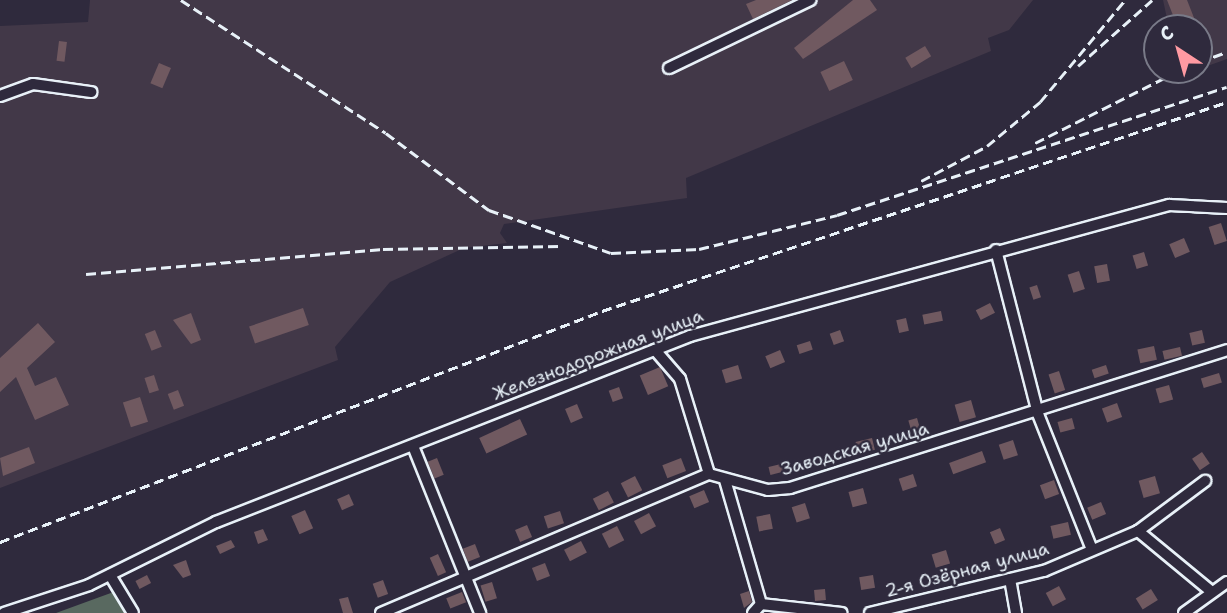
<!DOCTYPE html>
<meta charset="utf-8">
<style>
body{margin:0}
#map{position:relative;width:1227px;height:613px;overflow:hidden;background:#2f2a3d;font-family:"Shantell Sans",sans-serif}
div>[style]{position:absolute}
.built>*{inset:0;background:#423848}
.green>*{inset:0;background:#596960}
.building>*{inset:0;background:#705960;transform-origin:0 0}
.roads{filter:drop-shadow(2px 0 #e8f1f8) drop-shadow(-2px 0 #e8f1f8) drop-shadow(0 2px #e8f1f8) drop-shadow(0 -2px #e8f1f8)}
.minor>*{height:10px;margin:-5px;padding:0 5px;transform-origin:5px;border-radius:5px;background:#2f2a3d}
.rail>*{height:2.5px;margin-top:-1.25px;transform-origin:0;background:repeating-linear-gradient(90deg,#e8f1f8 0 10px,transparent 0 15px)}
span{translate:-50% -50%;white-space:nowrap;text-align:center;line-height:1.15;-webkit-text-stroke:5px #2f2a3d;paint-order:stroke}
.street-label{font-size:18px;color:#e8f1f8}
.north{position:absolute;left:1143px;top:14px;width:70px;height:70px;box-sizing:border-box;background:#2f2a3d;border:2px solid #797a88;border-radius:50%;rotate:324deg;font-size:19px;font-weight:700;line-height:28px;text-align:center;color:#e8f1f8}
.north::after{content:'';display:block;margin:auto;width:24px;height:32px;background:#ff9aa2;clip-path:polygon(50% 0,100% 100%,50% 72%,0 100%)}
</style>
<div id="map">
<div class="built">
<i style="clip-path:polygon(90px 0,1033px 0,1009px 30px,988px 38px,991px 51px,686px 178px,687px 198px,504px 224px,500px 233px,507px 243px,464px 248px,390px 282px,335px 347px,338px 360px,0 488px,0 26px,88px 22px)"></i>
<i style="clip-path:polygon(1163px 0,1227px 0,1227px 59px,1199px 69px,1199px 28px,1169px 28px)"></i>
</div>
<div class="green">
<i style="clip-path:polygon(119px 590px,130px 613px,56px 613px)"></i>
</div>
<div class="building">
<i style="clip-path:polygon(756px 0,792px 0,753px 19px,746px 4px)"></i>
<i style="clip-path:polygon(853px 0,870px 0,877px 10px,803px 59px,794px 48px)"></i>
<i style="clip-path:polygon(1167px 0,1187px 0,1196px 23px,1178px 28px)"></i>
<i style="left:59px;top:41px;width:8px;height:20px;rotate:7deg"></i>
<i style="left:925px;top:46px;width:12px;height:23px;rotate:59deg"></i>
<i style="left:844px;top:61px;width:21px;height:26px;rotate:65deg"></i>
<i style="left:159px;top:63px;width:13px;height:22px;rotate:23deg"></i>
<i style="left:1221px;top:223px;width:19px;height:13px;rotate:72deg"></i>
<i style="left:1184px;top:238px;width:15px;height:16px;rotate:67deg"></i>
<i style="left:1144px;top:252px;width:14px;height:12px;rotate:73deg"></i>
<i style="left:1107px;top:264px;width:17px;height:13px;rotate:80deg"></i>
<i style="left:1079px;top:271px;width:19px;height:12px;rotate:72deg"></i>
<i style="left:1037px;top:285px;width:13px;height:8px;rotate:72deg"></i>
<i style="left:990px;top:303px;width:11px;height:16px;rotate:63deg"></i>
<i style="left:303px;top:308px;width:18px;height:57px;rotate:71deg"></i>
<i style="left:941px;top:311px;width:10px;height:19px;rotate:79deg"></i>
<i style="clip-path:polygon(191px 313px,201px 340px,191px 344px,173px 320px)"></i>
<i style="left:906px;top:318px;width:13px;height:10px;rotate:77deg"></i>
<i style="clip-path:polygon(38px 323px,55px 342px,27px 368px,35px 386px,56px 377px,69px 405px,35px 420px,16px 377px,0 392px,0 358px)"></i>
<i style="left:155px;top:330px;width:18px;height:11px;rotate:68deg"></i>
<i style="left:840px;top:330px;width:12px;height:11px;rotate:70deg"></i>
<i style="left:1202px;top:330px;width:13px;height:13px;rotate:77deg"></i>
<i style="left:810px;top:341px;width:9px;height:14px;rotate:72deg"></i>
<i style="left:1154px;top:346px;width:14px;height:17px;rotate:78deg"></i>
<i style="left:1180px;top:347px;width:9px;height:18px;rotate:77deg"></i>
<i style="left:780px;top:350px;width:13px;height:16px;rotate:67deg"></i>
<i style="left:738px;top:365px;width:14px;height:17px;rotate:73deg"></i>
<i style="left:1106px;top:365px;width:9px;height:15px;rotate:72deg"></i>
<i style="left:660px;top:367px;width:21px;height:22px;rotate:67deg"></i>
<i style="left:1059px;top:371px;width:20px;height:11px;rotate:72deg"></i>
<i style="left:1219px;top:373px;width:10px;height:19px;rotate:73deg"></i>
<i style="left:154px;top:375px;width:16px;height:10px;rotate:72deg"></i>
<i style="left:1169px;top:385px;width:15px;height:14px;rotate:74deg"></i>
<i style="left:619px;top:387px;width:12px;height:11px;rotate:70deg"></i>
<i style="left:178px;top:390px;width:17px;height:11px;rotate:69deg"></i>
<i style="left:140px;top:397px;width:26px;height:18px;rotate:72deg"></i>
<i style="left:971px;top:400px;width:18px;height:17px;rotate:74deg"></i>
<i style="left:1117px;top:403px;width:15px;height:16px;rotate:70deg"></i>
<i style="left:577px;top:404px;width:15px;height:13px;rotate:67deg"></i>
<i style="left:917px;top:418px;width:19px;height:9px;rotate:74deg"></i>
<i style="left:1072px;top:418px;width:11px;height:15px;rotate:75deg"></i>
<i style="left:520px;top:419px;width:17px;height:45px;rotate:65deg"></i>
<i style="left:872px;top:438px;width:12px;height:17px;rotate:76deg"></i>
<i style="left:1013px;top:440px;width:16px;height:15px;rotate:72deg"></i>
<i style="clip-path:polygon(29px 447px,35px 463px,3px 476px,0 458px)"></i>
<i style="left:982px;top:451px;width:12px;height:35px;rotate:70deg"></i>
<i style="left:1202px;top:452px;width:14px;height:12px;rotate:56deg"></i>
<i style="left:437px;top:458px;width:18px;height:10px;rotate:68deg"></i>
<i style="left:681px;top:458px;width:14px;height:20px;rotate:69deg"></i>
<i style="left:785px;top:463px;width:8px;height:17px;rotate:76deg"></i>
<i style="left:913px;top:474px;width:13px;height:15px;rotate:72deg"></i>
<i style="left:635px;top:476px;width:16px;height:16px;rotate:63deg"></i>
<i style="left:1155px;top:476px;width:18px;height:17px;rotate:74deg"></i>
<i style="left:1054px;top:480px;width:15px;height:15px;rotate:70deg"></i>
<i style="left:863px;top:488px;width:16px;height:15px;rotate:75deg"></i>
<i style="left:704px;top:490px;width:13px;height:16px;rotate:67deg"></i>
<i style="left:608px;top:491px;width:13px;height:17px;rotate:63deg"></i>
<i style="left:349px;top:494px;width:12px;height:13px;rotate:66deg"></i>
<i style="left:1101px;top:502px;width:13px;height:15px;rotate:67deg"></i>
<i style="left:805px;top:503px;width:16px;height:14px;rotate:72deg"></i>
<i style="left:305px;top:510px;width:20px;height:15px;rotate:66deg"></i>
<i style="left:560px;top:511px;width:13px;height:17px;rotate:72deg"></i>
<i style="left:649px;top:513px;width:15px;height:17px;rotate:62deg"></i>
<i style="left:770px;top:514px;width:15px;height:14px;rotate:79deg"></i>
<i style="left:1068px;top:522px;width:13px;height:18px;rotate:77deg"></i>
<i style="left:527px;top:525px;width:13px;height:13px;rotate:67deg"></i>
<i style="left:617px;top:526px;width:16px;height:17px;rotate:63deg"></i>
<i style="left:1000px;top:528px;width:13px;height:11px;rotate:67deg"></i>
<i style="clip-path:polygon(263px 529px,268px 540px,258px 544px,254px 532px)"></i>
<i style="clip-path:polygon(231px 540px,235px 547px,220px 554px,216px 546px)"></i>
<i style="left:581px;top:541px;width:13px;height:19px;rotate:63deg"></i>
<i style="left:475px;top:544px;width:14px;height:13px;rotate:69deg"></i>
<i style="left:946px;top:550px;width:14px;height:15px;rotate:73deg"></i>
<i style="left:438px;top:554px;width:20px;height:9px;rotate:66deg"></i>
<i style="clip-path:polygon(186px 560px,191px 575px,183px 578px,173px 565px)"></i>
<i style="left:545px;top:563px;width:14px;height:14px;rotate:69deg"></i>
<i style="left:147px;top:575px;width:9px;height:13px;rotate:63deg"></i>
<i style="left:873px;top:575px;width:13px;height:14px;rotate:81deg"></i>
<i style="left:383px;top:580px;width:15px;height:11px;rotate:70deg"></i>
<i style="left:492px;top:582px;width:17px;height:12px;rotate:73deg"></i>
<i style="left:1059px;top:586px;width:15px;height:15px;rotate:62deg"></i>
<i style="left:825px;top:589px;width:11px;height:11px;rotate:85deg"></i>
<i style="left:1151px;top:589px;width:13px;height:18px;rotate:58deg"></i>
<i style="clip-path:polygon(749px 591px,752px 602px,744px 608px,740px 594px)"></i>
<i style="left:462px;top:592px;width:11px;height:17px;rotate:68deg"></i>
<i style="clip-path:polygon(348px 597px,353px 613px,343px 613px,339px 599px)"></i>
</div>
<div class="roads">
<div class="minor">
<i style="left:669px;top:68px;width:157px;rotate:-25.7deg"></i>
<i style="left:0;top:96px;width:35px;rotate:-20deg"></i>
<i style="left:33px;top:84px;width:59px;rotate:7.9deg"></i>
<i style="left:996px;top:250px;width:169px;rotate:75.6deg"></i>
<i style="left:1038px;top:414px;width:146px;rotate:68.3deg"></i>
<i style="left:655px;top:350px;width:38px;rotate:49deg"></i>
<i style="left:680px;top:379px;width:99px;rotate:73deg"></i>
<i style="left:413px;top:446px;width:180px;rotate:68.1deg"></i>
<i style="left:725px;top:480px;width:129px;rotate:73.8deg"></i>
<i style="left:1138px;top:531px;width:84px;rotate:-36.7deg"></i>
<i style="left:110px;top:575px;width:44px;rotate:58.8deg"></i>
<i style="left:1010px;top:579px;width:35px;rotate:80deg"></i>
<i style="left:4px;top:613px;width:89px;rotate:-18.2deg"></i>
<i style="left:89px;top:585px;width:142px;rotate:-26.4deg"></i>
<i style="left:216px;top:522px;width:509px;rotate:-21.43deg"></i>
<i style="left:690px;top:336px;width:497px;rotate:-15.3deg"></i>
<i style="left:1169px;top:205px;width:58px;rotate:3deg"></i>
<i style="left:381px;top:613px;width:356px;rotate:-23deg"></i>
<i style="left:709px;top:474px;width:61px;rotate:15.2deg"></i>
<i style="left:768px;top:490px;width:22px;rotate:-5deg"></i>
<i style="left:790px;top:488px;width:458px;rotate:-17.5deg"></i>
<i style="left:753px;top:613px;width:12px;rotate:-48deg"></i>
<i style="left:761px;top:604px;width:81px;rotate:6.3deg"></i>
<i style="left:870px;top:613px;width:179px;rotate:-13.6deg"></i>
<i style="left:1044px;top:571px;width:102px;rotate:-23.1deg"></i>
<i style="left:1138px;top:531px;width:96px;rotate:39.5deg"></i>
<i style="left:1184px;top:613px;width:53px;rotate:-35.8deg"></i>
</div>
</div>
<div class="rail">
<i style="left:181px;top:0;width:244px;rotate:33deg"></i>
<i style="left:386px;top:133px;width:129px;rotate:36.8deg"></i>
<i style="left:489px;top:210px;width:129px;rotate:19.4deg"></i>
<i style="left:611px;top:253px;width:88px;rotate:-2.6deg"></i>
<i style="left:699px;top:249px;width:142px;rotate:-13.8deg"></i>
<i style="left:837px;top:215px;width:410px;rotate:-18.2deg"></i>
<i style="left:1199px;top:62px;width:30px;rotate:-20deg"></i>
<i style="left:1078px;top:66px;width:99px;rotate:-41.7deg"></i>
<i style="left:1035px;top:143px;width:162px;rotate:-26.7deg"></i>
<i style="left:921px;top:181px;width:75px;rotate:-27.9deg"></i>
<i style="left:987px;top:146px;width:69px;rotate:-39.7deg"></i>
<i style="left:1040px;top:102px;width:133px;rotate:-50.2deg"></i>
<i style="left:86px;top:274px;width:298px;rotate:-4.8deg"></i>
<i style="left:383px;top:249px;width:178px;rotate:-1deg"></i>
<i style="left:0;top:542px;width:645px;rotate:-20.99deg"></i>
<i style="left:602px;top:311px;width:659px;rotate:-18.49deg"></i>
</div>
<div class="street-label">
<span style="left:598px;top:355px;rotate:-21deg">Железнодорожная улица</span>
<span style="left:855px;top:449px;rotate:-16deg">Заводская улица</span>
<span style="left:967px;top:570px;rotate:-15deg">2-я Озёрная улица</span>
</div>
<div class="north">С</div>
</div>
